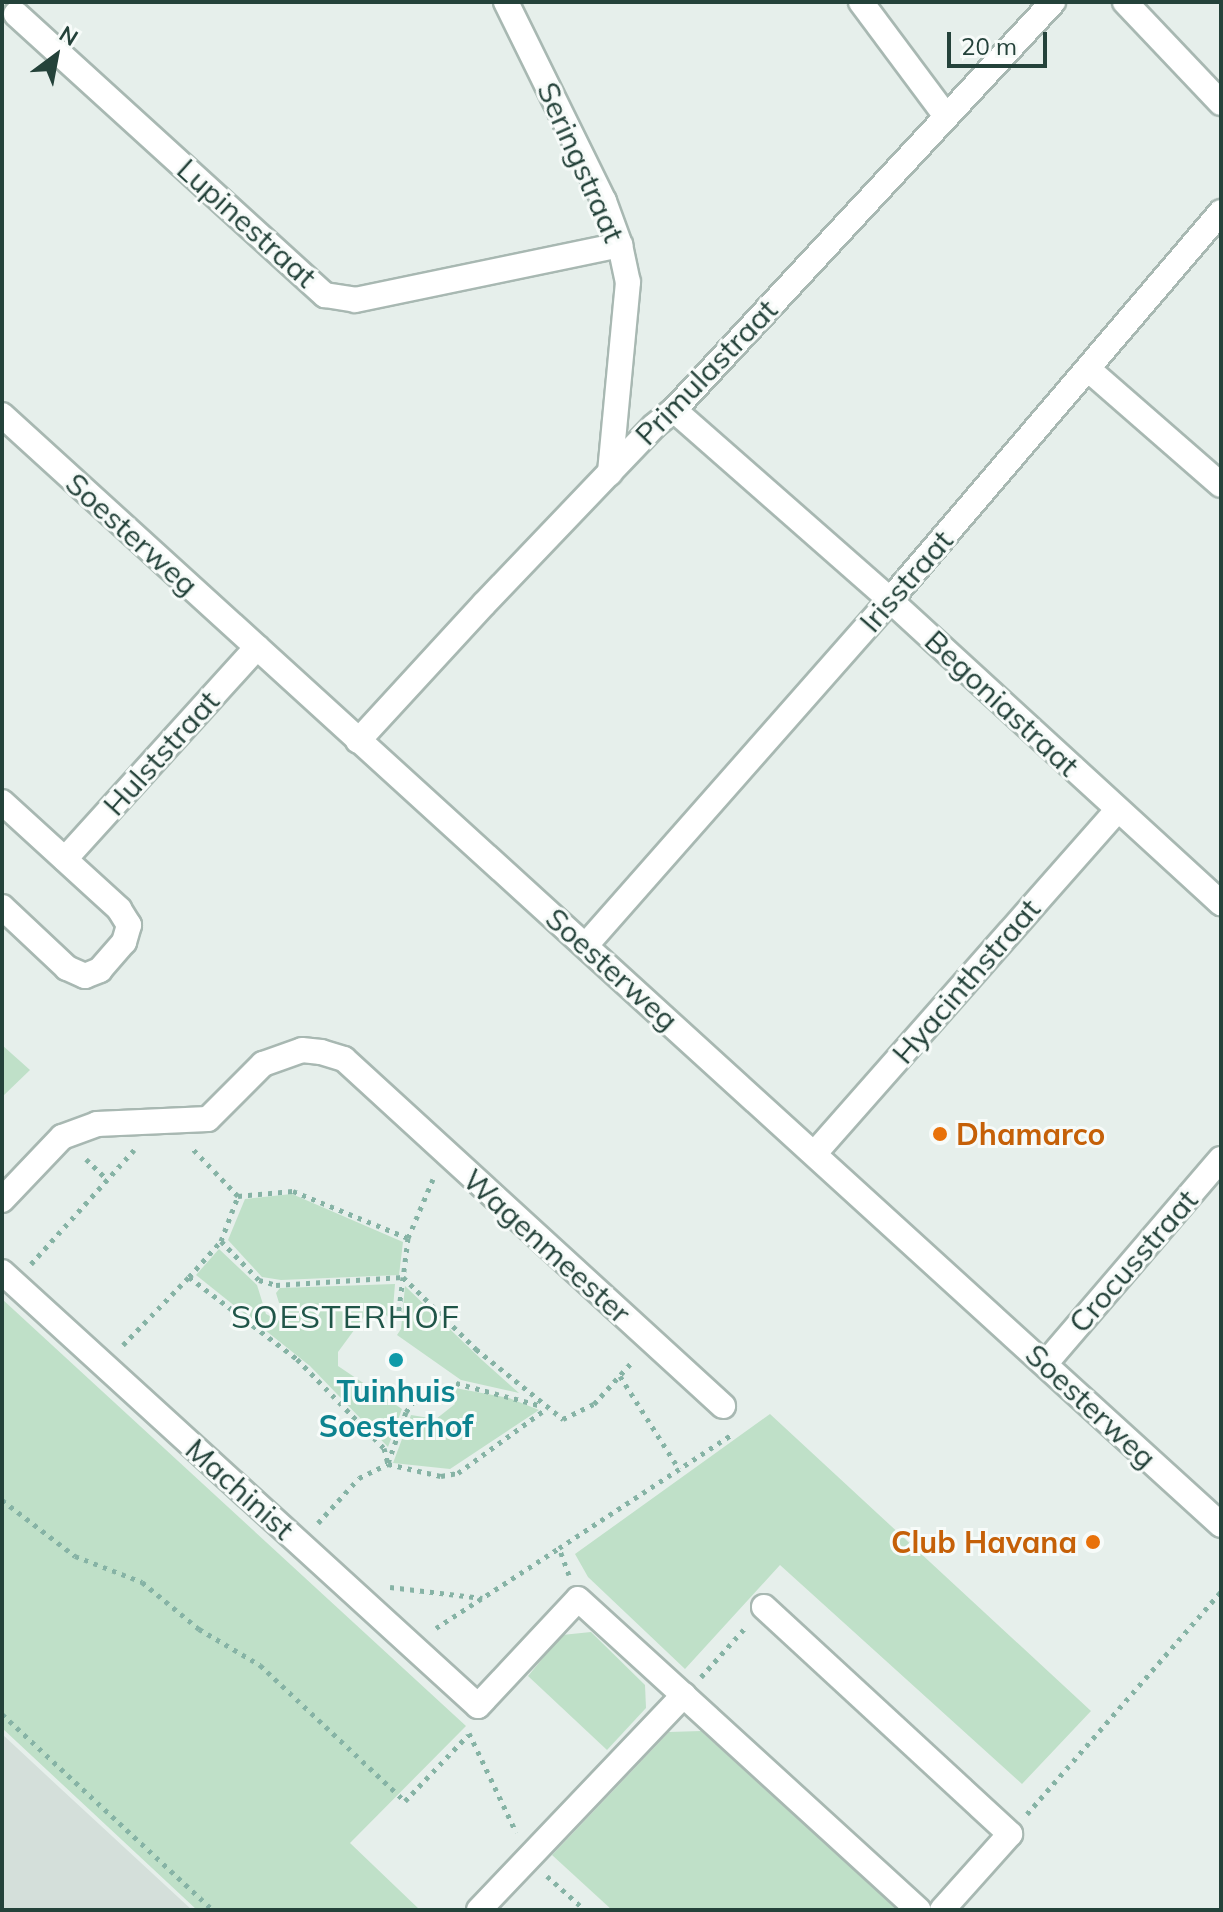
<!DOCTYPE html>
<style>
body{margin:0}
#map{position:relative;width:1223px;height:1912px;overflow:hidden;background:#e6efeb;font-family:Mulish,sans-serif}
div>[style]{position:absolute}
.built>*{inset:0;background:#d4dfda}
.green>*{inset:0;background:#bfe0c8}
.path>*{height:5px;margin-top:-2.5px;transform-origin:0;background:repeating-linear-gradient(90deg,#86b3a5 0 4px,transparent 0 10px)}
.roads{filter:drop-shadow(2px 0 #a8b8b2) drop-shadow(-2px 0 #a8b8b2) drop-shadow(0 2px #a8b8b2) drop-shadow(0 -2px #a8b8b2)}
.minor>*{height:24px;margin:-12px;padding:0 12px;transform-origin:12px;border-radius:12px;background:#fff}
.dots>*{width:22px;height:22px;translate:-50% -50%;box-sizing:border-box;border:4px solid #f7fbf9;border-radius:50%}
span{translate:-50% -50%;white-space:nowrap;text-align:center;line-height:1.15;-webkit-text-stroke:6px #f7fbf9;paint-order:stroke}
.street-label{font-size:30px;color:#24423a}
.food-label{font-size:30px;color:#c56008;font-weight:700}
.left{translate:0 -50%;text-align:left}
.right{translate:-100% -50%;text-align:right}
.culture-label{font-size:30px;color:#0d838f;font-weight:700}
.neighbourhood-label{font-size:32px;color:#1f5548;letter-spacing:2px}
.frame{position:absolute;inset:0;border:4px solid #24423a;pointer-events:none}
.north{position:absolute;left:16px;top:16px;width:80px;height:80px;-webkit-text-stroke:6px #f7fbf9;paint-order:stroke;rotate:32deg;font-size:22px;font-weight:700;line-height:32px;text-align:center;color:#24423a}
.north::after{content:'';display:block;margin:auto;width:28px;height:36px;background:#24423a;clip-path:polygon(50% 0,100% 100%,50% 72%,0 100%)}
.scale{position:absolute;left:947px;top:32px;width:100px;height:36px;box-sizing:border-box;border:4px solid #24423a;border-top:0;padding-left:10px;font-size:24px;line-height:28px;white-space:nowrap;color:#24423a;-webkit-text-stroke:6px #f7fbf9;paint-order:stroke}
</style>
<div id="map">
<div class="built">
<i style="clip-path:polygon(2px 1734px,60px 1788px,192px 1910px,2px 1910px)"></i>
</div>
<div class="green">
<i style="clip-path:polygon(2px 1045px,30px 1070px,2px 1097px)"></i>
<i style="clip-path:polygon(292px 1194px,403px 1242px,399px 1275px,281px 1280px,262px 1277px,228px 1240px,245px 1199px)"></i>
<i style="clip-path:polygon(219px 1249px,257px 1285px,266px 1314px,280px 1321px,284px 1319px,276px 1293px,280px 1288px,395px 1284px,392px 1321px,374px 1303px,338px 1352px,338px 1366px,402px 1409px,388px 1447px,310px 1366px,196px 1275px)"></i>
<i style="clip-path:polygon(405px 1286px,482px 1360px,519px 1393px,461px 1380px,397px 1335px,401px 1329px)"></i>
<i style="clip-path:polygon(2px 1299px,466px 1726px,350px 1843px,420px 1910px,197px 1910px,2px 1728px)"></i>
<i style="clip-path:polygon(455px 1388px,509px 1398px,539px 1410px,450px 1469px,393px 1463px,411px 1415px,436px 1419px,455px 1404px,449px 1395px)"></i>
<i style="clip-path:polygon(770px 1414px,1091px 1711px,1022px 1784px,780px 1565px,685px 1669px,588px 1577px,575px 1554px)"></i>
<i style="clip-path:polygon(591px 1632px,645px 1685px,646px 1708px,607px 1750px,528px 1676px,562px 1635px)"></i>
<i style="clip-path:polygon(701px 1731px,898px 1910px,612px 1910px,552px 1855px,669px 1732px)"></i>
</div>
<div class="path">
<i style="left:86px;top:1159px;width:29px;rotate:44deg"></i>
<i style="left:433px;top:1179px;width:64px;rotate:113deg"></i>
<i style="left:408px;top:1238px;width:39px;rotate:97deg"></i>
<i style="left:403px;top:1277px;width:103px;rotate:44.6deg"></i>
<i style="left:476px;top:1349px;width:112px;rotate:38.8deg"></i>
<i style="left:563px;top:1419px;width:34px;rotate:-26deg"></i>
<i style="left:594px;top:1404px;width:57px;rotate:-47.9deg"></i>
<i style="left:238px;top:1196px;width:55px;rotate:-5.2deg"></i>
<i style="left:293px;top:1191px;width:124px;rotate:22.2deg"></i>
<i style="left:221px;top:1241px;width:54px;rotate:45.7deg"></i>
<i style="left:259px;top:1280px;width:18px;rotate:16deg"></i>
<i style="left:276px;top:1285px;width:127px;rotate:-3.6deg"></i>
<i style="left:403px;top:1277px;width:48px;rotate:97.1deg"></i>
<i style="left:31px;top:1264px;width:154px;rotate:-47.9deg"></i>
<i style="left:189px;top:1277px;width:48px;rotate:-48.4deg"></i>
<i style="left:221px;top:1241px;width:48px;rotate:-69.3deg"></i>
<i style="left:238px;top:1196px;width:66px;rotate:-133.8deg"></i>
<i style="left:123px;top:1345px;width:95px;rotate:-45.9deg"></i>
<i style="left:189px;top:1277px;width:136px;rotate:37.2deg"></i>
<i style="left:297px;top:1359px;width:124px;rotate:45.7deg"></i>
<i style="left:384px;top:1448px;width:16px;rotate:76deg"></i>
<i style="left:620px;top:1376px;width:110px;rotate:57.6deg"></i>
<i style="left:456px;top:1383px;width:89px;rotate:15deg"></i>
<i style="left:388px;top:1463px;width:54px;rotate:-70.6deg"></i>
<i style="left:406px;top:1412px;width:19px;rotate:-54deg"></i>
<i style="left:2px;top:1500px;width:92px;rotate:37.5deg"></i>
<i style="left:75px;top:1556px;width:72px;rotate:21.2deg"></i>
<i style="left:142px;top:1582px;width:74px;rotate:39.5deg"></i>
<i style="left:199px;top:1629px;width:71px;rotate:30.5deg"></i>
<i style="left:260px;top:1665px;width:199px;rotate:43.2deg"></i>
<i style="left:405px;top:1801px;width:91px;rotate:-46.3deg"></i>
<i style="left:318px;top:1523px;width:61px;rotate:-47.7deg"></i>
<i style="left:359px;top:1478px;width:32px;rotate:-26deg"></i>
<i style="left:388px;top:1464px;width:54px;rotate:12.8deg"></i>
<i style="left:441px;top:1476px;width:17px;rotate:-10deg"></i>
<i style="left:458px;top:1473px;width:110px;rotate:-36.1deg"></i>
<i style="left:569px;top:1575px;width:29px;rotate:-110deg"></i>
<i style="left:559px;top:1548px;width:206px;rotate:-33.3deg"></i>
<i style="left:390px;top:1587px;width:93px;rotate:6.8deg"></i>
<i style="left:436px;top:1628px;width:147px;rotate:-33deg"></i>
<i style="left:701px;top:1677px;width:66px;rotate:-48.1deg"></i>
<i style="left:2px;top:1714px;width:288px;rotate:42.9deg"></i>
<i style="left:469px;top:1733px;width:110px;rotate:64.6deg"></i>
<i style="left:1027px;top:1814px;width:295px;rotate:-48.9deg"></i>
<i style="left:547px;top:1876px;width:51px;rotate:41.8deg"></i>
</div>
<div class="roads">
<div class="minor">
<i style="left:506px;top:2px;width:222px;rotate:63.8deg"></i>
<i style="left:604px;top:201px;width:47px;rotate:70deg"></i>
<i style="left:620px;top:245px;width:38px;rotate:78deg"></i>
<i style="left:628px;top:282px;width:192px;rotate:95.4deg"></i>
<i style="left:861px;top:2px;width:142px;rotate:53.3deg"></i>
<i style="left:1125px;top:2px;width:139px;rotate:46.5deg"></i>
<i style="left:16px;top:14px;width:418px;rotate:42.3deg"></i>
<i style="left:325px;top:295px;width:30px;rotate:9deg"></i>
<i style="left:355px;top:300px;width:271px;rotate:-11.7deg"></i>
<i style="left:1088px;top:369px;width:176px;rotate:41.1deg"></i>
<i style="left:674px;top:410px;width:288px;rotate:41.3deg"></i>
<i style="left:890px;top:600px;width:449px;rotate:42.5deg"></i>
<i style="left:2px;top:415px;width:1649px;rotate:42.32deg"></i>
<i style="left:358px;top:741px;width:186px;rotate:-47.4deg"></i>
<i style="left:484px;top:604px;width:246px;rotate:-46.3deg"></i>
<i style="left:654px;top:426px;width:26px;rotate:-39deg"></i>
<i style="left:674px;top:410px;width:557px;rotate:-47.11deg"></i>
<i style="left:2px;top:802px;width:159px;rotate:42.4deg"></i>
<i style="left:119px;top:909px;width:19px;rotate:58deg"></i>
<i style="left:129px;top:925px;width:18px;rotate:106deg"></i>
<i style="left:124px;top:942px;width:37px;rotate:131deg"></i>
<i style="left:100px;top:970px;width:16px;rotate:158deg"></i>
<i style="left:85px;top:976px;width:20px;rotate:-156deg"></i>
<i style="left:67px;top:968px;width:89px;rotate:-136.8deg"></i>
<i style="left:65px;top:859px;width:286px;rotate:-47.8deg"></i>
<i style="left:586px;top:945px;width:460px;rotate:-48.6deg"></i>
<i style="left:890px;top:600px;width:510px;rotate:-49.53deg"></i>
<i style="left:815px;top:1153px;width:457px;rotate:-48.6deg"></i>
<i style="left:2px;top:1200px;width:87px;rotate:-46.4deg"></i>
<i style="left:62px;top:1137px;width:37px;rotate:-20deg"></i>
<i style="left:97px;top:1124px;width:111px;rotate:-2.6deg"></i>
<i style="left:208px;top:1119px;width:78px;rotate:-45deg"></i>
<i style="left:263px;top:1064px;width:41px;rotate:-19.7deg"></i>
<i style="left:302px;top:1050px;width:19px;rotate:6deg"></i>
<i style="left:321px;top:1052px;width:24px;rotate:17deg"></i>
<i style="left:344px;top:1059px;width:514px;rotate:42.48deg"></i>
<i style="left:2px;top:1272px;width:644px;rotate:42.36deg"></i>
<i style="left:478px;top:1706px;width:146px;rotate:-46.9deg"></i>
<i style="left:578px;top:1599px;width:461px;rotate:42.4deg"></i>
<i style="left:1045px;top:1364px;width:270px;rotate:-49.4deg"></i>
<i style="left:764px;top:1607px;width:335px;rotate:42.7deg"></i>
<i style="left:1010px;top:1834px;width:102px;rotate:131.8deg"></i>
<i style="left:479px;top:1910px;width:297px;rotate:-46.4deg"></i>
</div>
</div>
<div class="dots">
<i style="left:940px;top:1134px;background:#e8710a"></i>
<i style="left:396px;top:1360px;background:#0f9aa8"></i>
<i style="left:1093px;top:1542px;background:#e8710a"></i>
</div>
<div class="street-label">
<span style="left:581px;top:162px;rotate:66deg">Seringstraat</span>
<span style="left:247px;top:223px;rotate:42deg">Lupinestraat</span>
<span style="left:706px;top:372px;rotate:-46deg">Primulastraat</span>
<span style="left:132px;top:534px;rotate:42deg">Soesterweg</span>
<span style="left:906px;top:581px;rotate:-49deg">Irisstraat</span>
<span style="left:1002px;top:703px;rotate:43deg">Begoniastraat</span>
<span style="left:161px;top:753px;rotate:-48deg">Hulststraat</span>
<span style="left:612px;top:969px;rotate:42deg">Soesterweg</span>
<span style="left:966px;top:981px;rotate:-49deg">Hyacinthstraat</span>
<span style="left:547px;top:1246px;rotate:42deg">Wagenmeester</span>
<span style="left:1133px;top:1261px;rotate:-49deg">Crocusstraat</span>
<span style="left:1091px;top:1406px;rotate:43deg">Soesterweg</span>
<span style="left:240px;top:1489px;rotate:42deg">Machinist</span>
</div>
<div class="food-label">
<span class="left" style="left:956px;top:1134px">Dhamarco</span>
<span class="right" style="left:1077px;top:1542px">Club Havana</span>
</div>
<div class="culture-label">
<span style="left:396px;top:1408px">Tuinhuis<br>Soesterhof</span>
</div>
<div class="neighbourhood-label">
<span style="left:346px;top:1316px">SOESTERHOF</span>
</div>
<div class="frame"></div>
<div class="north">N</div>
<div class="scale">20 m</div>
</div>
